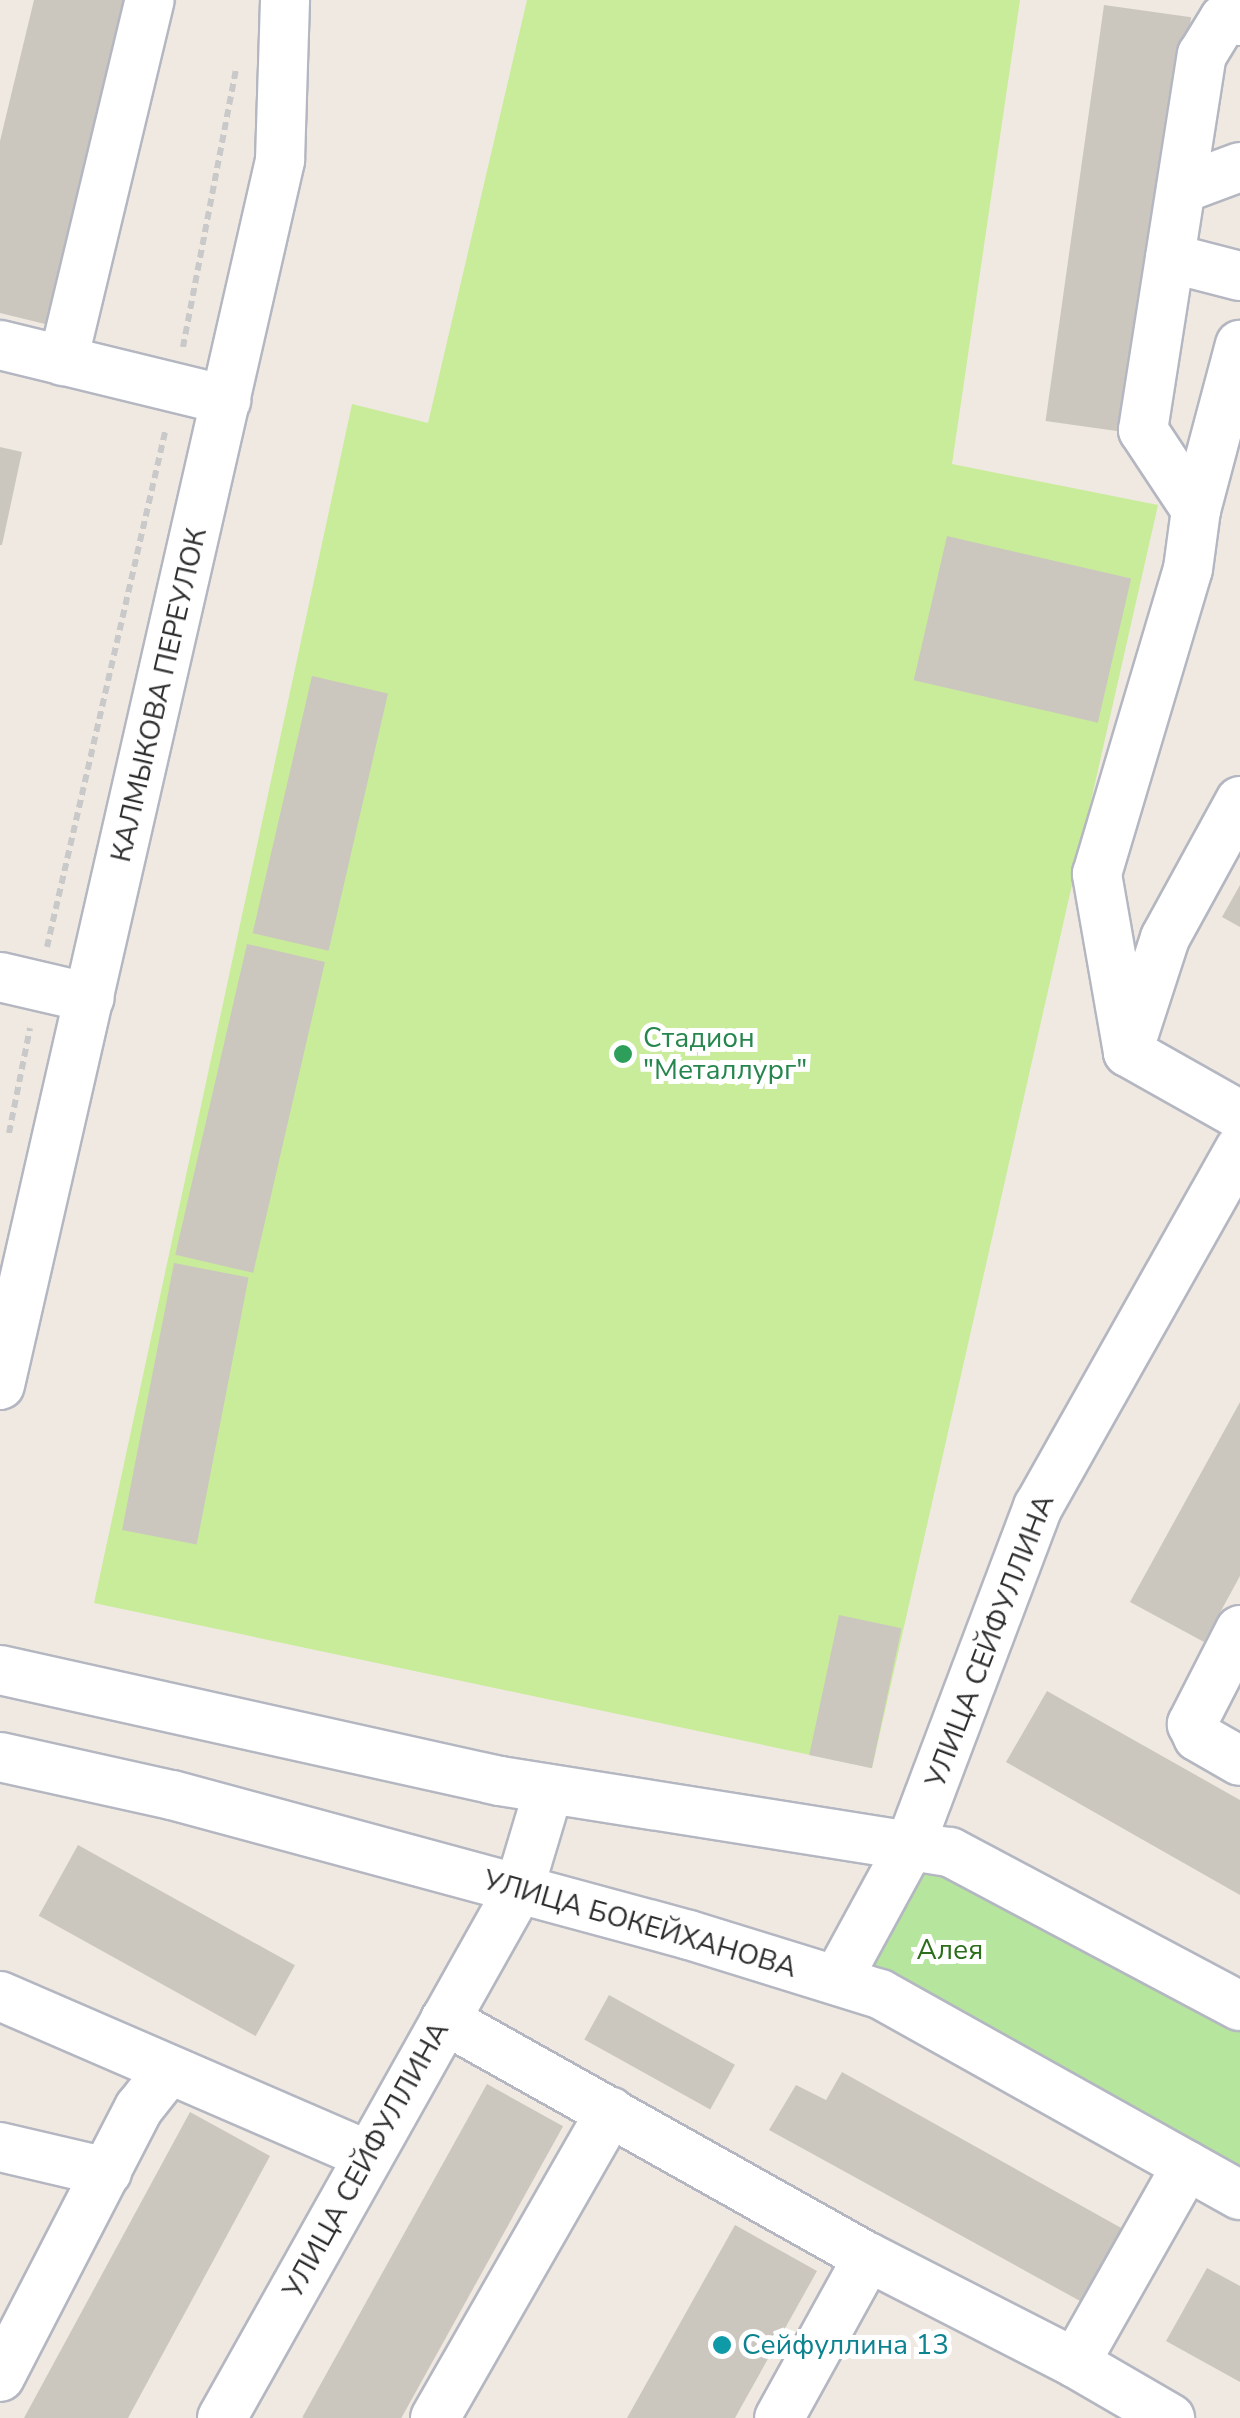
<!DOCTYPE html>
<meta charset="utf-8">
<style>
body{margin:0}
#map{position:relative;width:1240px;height:2418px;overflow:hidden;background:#efe9e1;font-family:"Nunito Sans",sans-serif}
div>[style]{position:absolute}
.green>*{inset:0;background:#b6e59e}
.pitch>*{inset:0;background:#c9ec9a}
.building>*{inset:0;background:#cbc7bf;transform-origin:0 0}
.path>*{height:6px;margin-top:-3px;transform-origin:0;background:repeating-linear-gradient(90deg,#c9c9c9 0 8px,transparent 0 13px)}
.roads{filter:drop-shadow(2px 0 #b4b7c1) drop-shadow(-2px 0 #b4b7c1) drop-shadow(0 2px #b4b7c1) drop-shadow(0 -2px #b4b7c1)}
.minor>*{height:48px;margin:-24px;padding:0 24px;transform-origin:24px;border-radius:24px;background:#fff}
.dots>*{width:28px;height:28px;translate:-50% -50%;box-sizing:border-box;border:5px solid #fff;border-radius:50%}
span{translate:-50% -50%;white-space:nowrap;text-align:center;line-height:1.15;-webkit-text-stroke:10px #fff;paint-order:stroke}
.street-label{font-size:28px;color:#2e2e2e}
.leisure-label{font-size:28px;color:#27864d}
.left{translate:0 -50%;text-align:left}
.park-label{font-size:28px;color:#2c6e1b}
.culture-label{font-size:28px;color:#0d838f}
</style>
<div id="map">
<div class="green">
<i style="clip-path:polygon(921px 1862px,1240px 2027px,1240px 2169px,851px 1976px)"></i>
</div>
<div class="pitch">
<i style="clip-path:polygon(527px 0,1020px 0,952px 464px,1158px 505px,872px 1768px,94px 1603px,352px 404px,428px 423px)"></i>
</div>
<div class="building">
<i style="clip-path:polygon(34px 0,128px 0,49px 325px,0 313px,0 141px)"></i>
<i style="left:1104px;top:5px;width:88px;height:420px;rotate:8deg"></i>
<i style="clip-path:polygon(0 447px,22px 452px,2px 545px,0 545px)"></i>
<i style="left:947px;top:536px;width:189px;height:148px;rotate:13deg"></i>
<i style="left:312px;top:676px;width:78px;height:264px;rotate:13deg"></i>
<i style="clip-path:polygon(1240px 885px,1240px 927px,1222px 917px)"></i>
<i style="left:247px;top:944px;width:80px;height:319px;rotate:13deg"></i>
<i style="left:174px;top:1263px;width:76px;height:272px;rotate:11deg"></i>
<i style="clip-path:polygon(1240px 1402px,1240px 1576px,1204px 1642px,1130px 1602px)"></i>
<i style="left:839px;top:1615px;width:64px;height:143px;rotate:12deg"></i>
<i style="clip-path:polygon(1047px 1691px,1240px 1800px,1240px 1895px,1006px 1762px)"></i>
<i style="left:78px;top:1845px;width:248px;height:81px;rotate:29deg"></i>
<i style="left:609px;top:1995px;width:144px;height:51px;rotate:29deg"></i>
<i style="clip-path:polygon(842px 2072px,1132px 2234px,1091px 2307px,769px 2130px,796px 2085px,826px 2100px)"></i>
<i style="left:487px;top:2084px;width:87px;height:381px;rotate:29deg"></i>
<i style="clip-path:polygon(190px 2112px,270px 2156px,128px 2418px,24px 2418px)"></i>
<i style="clip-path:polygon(735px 2225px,817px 2271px,735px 2418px,627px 2418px)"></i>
<i style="clip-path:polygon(1207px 2268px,1240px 2286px,1240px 2382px,1166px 2341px)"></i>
</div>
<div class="path">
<i style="left:183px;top:347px;width:282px;rotate:-79.2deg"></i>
<i style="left:47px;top:947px;width:532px;rotate:-77.09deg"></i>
<i style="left:9px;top:1133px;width:107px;rotate:-78.7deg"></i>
</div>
<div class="roads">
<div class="minor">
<i style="left:1181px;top:189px;width:63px;rotate:-20.4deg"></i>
<i style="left:1170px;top:258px;width:72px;rotate:14.4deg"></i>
<i style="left:0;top:345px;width:233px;rotate:13.7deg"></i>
<i style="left:63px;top:361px;width:371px;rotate:-76.5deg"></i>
<i style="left:1196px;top:510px;width:171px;rotate:-75.1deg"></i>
<i style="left:1240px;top:801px;width:156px;rotate:118.7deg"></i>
<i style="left:1165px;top:938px;width:120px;rotate:108deg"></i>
<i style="left:1128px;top:1052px;width:129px;rotate:29.4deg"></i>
<i style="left:0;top:977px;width:92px;rotate:13.1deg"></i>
<i style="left:1128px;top:1052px;width:181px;rotate:-99.9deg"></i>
<i style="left:1097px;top:874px;width:318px;rotate:-73.4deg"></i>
<i style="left:1188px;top:569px;width:60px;rotate:-82.3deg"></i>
<i style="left:1196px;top:510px;width:96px;rotate:-123.5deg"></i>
<i style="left:1143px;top:430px;width:380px;rotate:-81.1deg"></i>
<i style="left:1202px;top:55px;width:42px;rotate:-58.6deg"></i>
<i style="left:1224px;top:19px;width:16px;rotate:7deg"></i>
<i style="left:0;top:1385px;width:1257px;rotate:-77.12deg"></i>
<i style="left:280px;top:160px;width:160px;rotate:-88.2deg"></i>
<i style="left:1240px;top:1630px;width:106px;rotate:117.1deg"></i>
<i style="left:1192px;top:1724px;width:14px;rotate:65deg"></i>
<i style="left:1198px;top:1737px;width:48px;rotate:29.7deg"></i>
<i style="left:0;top:1670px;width:512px;rotate:12.52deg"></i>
<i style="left:500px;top:1781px;width:456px;rotate:9deg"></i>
<i style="left:950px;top:1852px;width:328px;rotate:28deg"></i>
<i style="left:0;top:1757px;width:176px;rotate:12.5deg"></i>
<i style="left:172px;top:1795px;width:536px;rotate:15.15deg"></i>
<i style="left:689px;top:1935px;width:200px;rotate:17.2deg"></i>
<i style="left:880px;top:1994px;width:412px;rotate:29.2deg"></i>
<i style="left:837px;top:1980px;width:150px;rotate:-61.4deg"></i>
<i style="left:909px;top:1848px;width:365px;rotate:-69.3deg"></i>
<i style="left:1038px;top:1507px;width:411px;rotate:-60.6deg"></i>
<i style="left:0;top:1996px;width:402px;rotate:23.4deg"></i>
<i style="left:445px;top:2020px;width:485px;rotate:29.3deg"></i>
<i style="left:868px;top:2257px;width:184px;rotate:118.9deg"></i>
<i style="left:0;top:2147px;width:110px;rotate:13.2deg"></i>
<i style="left:868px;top:2257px;width:233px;rotate:27.1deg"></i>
<i style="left:1075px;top:2363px;width:227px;rotate:-60.5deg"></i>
<i style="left:1075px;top:2363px;width:110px;rotate:30.1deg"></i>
<i style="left:0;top:2377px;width:303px;rotate:-62.7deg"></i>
<i style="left:139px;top:2108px;width:48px;rotate:-51.7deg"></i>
<i style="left:222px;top:2418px;width:607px;rotate:-60.69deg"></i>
<i style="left:519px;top:1889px;width:104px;rotate:-73.3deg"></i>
<i style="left:435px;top:2418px;width:353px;rotate:-60.2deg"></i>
</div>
</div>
<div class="dots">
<i style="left:623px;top:1054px;background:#2e9e5b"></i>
<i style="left:722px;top:2345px;background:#0f9aa8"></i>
</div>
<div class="street-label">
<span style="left:159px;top:695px;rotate:-77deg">КАЛМЫКОВА ПЕРЕУЛОК</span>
<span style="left:990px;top:1641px;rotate:-69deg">УЛИЦА СЕЙФУЛЛИНА</span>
<span style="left:640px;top:1924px;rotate:16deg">УЛИЦА БОКЕЙХАНОВА</span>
<span style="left:366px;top:2160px;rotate:-61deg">УЛИЦА СЕЙФУЛЛИНА</span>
</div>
<div class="leisure-label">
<span class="left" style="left:643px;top:1054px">Стадион<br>"Металлург"</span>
</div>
<div class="park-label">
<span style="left:950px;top:1950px">Алея</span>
</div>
<div class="culture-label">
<span class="left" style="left:742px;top:2345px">Сейфуллина 13</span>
</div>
</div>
